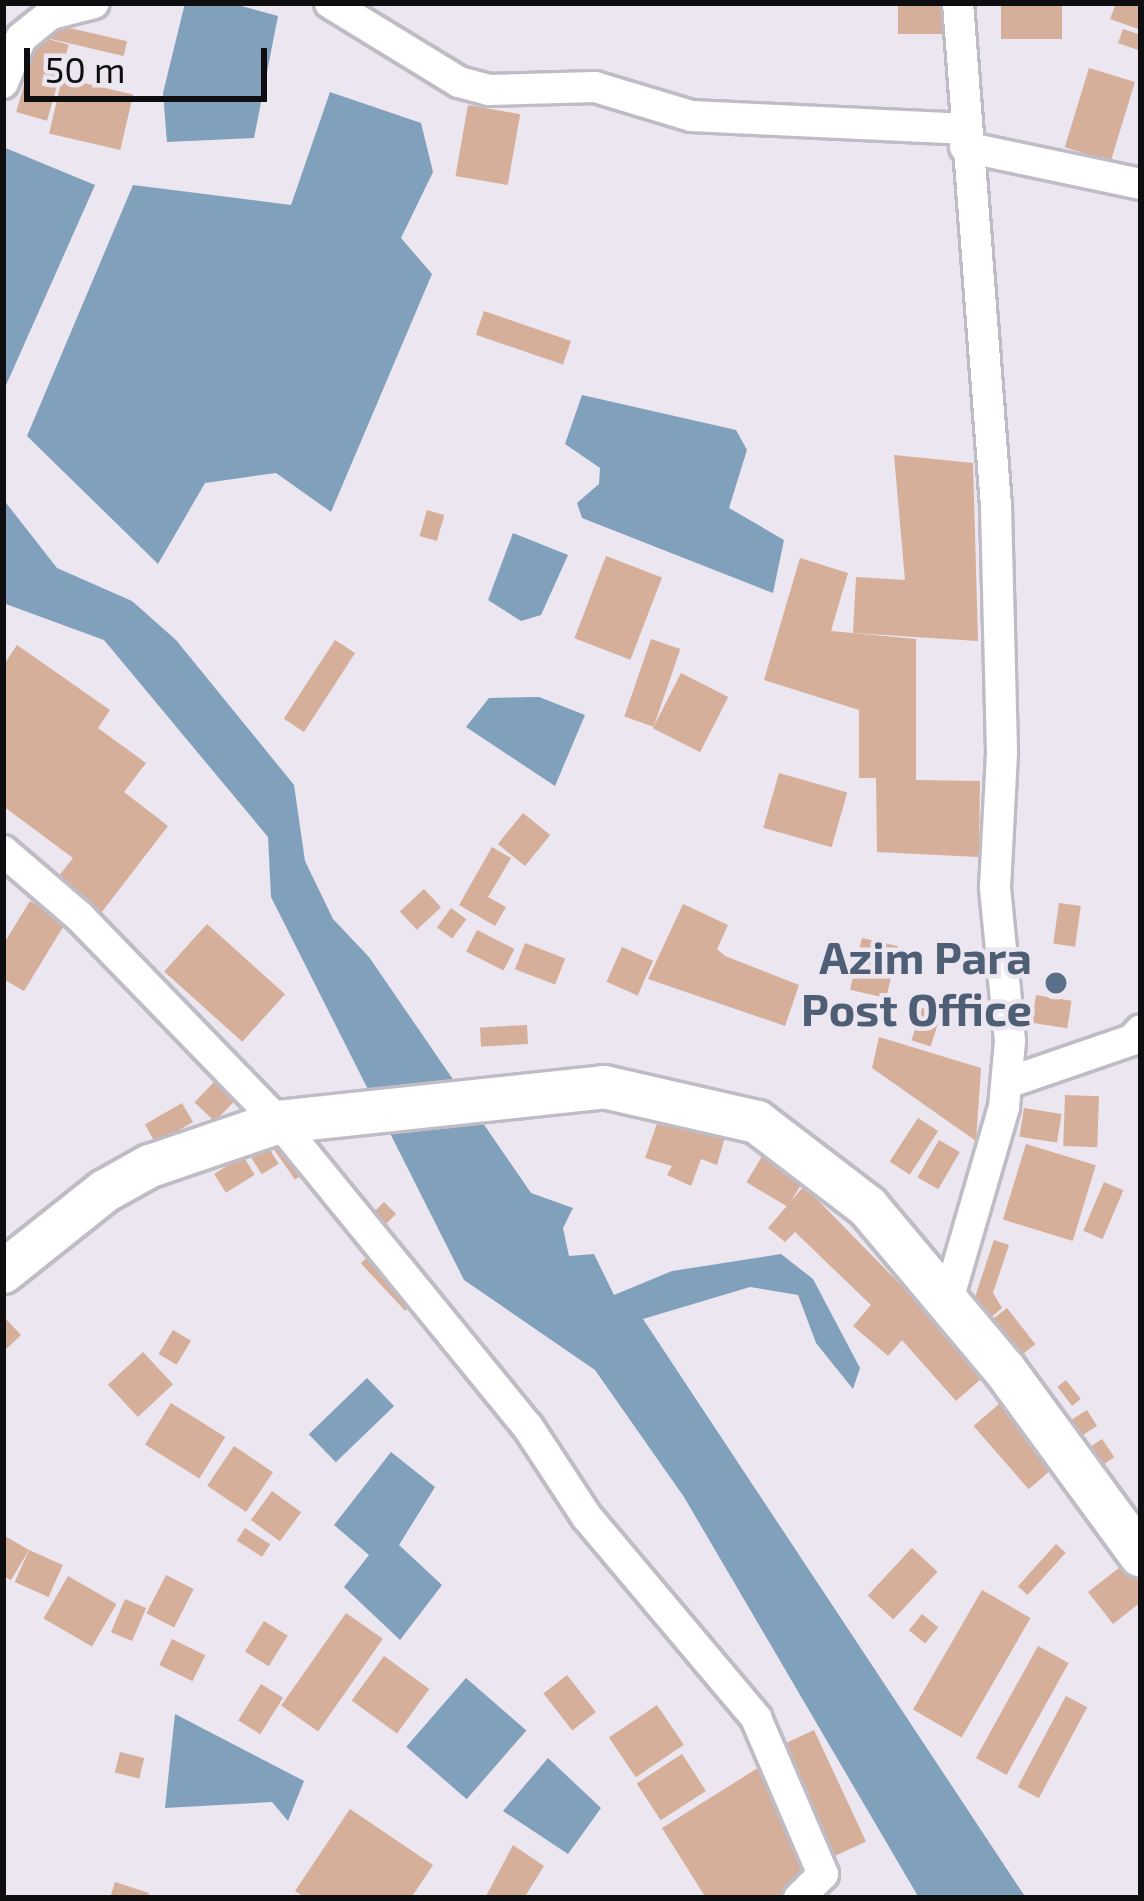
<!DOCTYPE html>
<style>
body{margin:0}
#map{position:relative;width:1144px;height:1901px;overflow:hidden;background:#ebe6ef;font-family:"Exo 2",sans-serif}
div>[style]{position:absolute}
.water>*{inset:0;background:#81a0bc;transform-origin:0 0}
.building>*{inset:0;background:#d5af99;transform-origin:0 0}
.roads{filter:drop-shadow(3px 0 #c0bcc5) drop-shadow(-3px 0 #c0bcc5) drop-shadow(0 3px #c0bcc5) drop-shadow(0 -3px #c0bcc5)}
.street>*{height:30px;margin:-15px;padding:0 15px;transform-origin:15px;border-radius:15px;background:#fff}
.secondary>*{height:42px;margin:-21px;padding:0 21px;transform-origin:21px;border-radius:21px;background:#fff}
.dots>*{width:33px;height:33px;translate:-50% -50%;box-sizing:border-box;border:6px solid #ebe6ef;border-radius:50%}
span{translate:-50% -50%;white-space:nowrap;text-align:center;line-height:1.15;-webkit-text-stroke:9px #ebe6ef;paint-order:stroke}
.service-label{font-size:45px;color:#4e5e75;font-weight:700}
.right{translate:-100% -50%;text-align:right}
.frame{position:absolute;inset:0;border:6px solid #0e0d10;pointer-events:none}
.scale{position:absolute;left:24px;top:48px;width:243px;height:54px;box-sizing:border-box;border:6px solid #0e0d10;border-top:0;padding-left:15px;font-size:36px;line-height:42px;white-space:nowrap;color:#0e0d10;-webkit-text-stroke:9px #ebe6ef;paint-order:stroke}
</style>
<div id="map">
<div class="water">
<i style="clip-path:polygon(185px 3px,230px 3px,278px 16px,254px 138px,167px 142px,163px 93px)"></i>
<i style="clip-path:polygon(330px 92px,421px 123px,433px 172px,401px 238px,432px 274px,331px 512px,276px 473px,205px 483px,158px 564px,27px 436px,133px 185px,291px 205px)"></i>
<i style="clip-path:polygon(3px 147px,95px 185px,3px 392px)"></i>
<i style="clip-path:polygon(582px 395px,736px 430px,747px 450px,729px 508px,784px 540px,773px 593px,582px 518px,577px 503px,599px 484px,600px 468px,565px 444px)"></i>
<i style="clip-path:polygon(3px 499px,57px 568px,132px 601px,176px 640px,294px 785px,305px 861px,333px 919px,369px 957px,531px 1193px,573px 1208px,563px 1228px,569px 1256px,594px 1254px,614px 1295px,672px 1271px,781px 1254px,813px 1279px,860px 1368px,853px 1389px,816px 1343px,798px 1295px,750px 1287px,643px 1319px,1026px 1898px,919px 1898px,684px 1497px,595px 1370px,464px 1280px,271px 897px,268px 837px,104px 640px,3px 603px)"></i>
<i style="clip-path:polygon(513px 533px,568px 555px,541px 615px,521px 621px,488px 600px)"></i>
<i style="clip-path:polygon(539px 697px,585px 715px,555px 786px,466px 727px,489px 698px)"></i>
<i style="left:367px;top:1378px;width:39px;height:81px;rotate:46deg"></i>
<i style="clip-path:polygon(391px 1452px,435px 1487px,399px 1545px,442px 1585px,400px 1640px,344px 1587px,369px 1555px,334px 1525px)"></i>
<i style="left:466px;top:1678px;width:80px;height:91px;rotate:41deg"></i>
<i style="clip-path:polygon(175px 1714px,304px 1781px,288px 1821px,272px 1802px,165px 1808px)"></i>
<i style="clip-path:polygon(548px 1758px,601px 1808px,568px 1854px,503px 1811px)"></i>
</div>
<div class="building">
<i style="left:898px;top:3px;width:50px;height:31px"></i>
<i style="left:1001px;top:3px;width:61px;height:36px"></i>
<i style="clip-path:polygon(1116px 3px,1141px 6px,1141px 30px,1110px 19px)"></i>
<i style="left:52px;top:24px;width:77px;height:15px;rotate:13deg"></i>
<i style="clip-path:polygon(1123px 29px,1141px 35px,1141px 51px,1118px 43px)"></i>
<i style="left:38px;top:36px;width:32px;height:79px;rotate:16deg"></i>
<i style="left:1089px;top:68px;width:48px;height:83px;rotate:17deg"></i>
<i style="left:62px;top:78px;width:73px;height:57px;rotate:13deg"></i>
<i style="left:468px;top:105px;width:53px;height:72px;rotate:10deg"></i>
<i style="left:484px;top:311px;width:92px;height:25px;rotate:19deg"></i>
<i style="clip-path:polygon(894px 455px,973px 463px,978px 641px,853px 633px,856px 577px,905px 580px)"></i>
<i style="left:427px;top:510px;width:18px;height:27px;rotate:16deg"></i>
<i style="left:606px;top:556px;width:60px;height:88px;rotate:21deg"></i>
<i style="clip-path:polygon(800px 558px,848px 573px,831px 631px,916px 639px,916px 780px,980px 781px,979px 857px,877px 852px,876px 778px,859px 778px,859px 710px,764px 680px)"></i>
<i style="left:651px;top:639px;width:31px;height:82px;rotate:19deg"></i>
<i style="left:335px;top:640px;width:24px;height:94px;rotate:33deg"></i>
<i style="clip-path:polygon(17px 645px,110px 710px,98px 728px,146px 763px,124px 792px,168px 826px,98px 917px,54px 882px,73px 858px,3px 806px,3px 666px)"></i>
<i style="left:681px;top:673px;width:53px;height:62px;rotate:27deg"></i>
<i style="left:779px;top:773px;width:71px;height:57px;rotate:16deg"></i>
<i style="left:523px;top:813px;width:35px;height:40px;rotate:39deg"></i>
<i style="clip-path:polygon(492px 847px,511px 858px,488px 897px,506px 907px,495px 926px,459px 905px)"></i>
<i style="left:424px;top:889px;width:25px;height:33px;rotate:47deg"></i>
<i style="clip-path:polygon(30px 901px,66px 922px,24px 991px,3px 979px,3px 945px)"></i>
<i style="left:1059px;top:903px;width:22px;height:41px;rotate:8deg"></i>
<i style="clip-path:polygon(683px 904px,728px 925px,717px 949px,725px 956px,799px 985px,785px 1026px,648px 979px)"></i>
<i style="left:451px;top:908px;width:19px;height:24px;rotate:36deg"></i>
<i style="left:207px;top:924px;width:105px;height:64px;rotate:42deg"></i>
<i style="left:477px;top:930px;width:42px;height:24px;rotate:27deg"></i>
<i style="left:862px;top:938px;width:37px;height:53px;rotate:13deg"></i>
<i style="left:525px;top:943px;width:43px;height:28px;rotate:21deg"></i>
<i style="left:622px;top:947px;width:34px;height:38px;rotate:24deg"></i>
<i style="left:1036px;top:995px;width:36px;height:28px;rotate:9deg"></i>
<i style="left:922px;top:1008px;width:20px;height:34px;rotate:18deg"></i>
<i style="left:527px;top:1025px;width:19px;height:47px;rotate:87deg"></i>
<i style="clip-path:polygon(879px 1037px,981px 1068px,976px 1141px,872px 1068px)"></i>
<i style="left:214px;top:1082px;width:28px;height:28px;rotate:44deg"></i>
<i style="left:1065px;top:1095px;width:34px;height:51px;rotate:2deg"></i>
<i style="left:182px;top:1103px;width:22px;height:43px;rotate:60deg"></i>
<i style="left:1024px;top:1108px;width:38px;height:29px;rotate:9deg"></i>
<i style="clip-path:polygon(660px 1115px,726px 1134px,717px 1165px,701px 1159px,691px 1186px,667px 1175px,672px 1166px,645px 1158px)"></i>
<i style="left:918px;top:1118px;width:24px;height:52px;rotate:33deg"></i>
<i style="left:286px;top:1137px;width:40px;height:17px;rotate:55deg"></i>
<i style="left:939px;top:1140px;width:24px;height:43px;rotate:30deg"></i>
<i style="left:1026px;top:1144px;width:73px;height:79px;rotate:17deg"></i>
<i style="left:267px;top:1145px;width:22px;height:20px;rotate:58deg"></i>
<i style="left:764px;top:1153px;width:48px;height:34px;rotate:31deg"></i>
<i style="left:243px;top:1156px;width:22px;height:34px;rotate:58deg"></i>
<i style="left:1104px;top:1182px;width:21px;height:53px;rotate:23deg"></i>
<i style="clip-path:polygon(804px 1186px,937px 1322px,981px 1379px,956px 1401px,902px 1340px,888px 1356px,853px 1326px,871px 1305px,795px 1232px,785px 1242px,768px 1228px)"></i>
<i style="left:384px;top:1202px;width:17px;height:17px;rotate:45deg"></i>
<i style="clip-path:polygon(994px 1240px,1009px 1245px,993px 1293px,1002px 1308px,990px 1318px,975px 1297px)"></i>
<i style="left:374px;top:1251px;width:65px;height:18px;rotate:47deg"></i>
<i style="left:1007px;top:1308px;width:46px;height:19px;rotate:52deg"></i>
<i style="clip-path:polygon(3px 1316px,21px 1335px,3px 1352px)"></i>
<i style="left:173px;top:1330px;width:21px;height:28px;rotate:31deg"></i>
<i style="left:143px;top:1352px;width:44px;height:48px;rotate:47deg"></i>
<i style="left:1066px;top:1380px;width:24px;height:11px;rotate:52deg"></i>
<i style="left:171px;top:1403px;width:64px;height:49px;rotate:32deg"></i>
<i style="left:1000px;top:1403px;width:84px;height:35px;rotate:49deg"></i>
<i style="left:1087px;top:1410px;width:19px;height:21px;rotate:58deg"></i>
<i style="left:1102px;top:1439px;width:22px;height:19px;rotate:56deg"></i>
<i style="left:234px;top:1446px;width:47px;height:48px;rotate:34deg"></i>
<i style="left:272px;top:1491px;width:36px;height:36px;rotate:36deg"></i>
<i style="left:245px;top:1528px;width:30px;height:15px;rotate:33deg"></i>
<i style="clip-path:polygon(3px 1535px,29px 1550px,11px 1580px,3px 1576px)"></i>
<i style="left:1056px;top:1544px;width:13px;height:57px;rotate:42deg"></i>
<i style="left:912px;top:1548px;width:35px;height:65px;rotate:43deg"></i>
<i style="left:29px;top:1550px;width:37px;height:35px;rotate:24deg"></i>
<i style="clip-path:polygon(1124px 1564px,1141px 1585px,1141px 1602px,1113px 1624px,1088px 1592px)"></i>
<i style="left:166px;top:1575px;width:31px;height:43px;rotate:27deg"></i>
<i style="left:68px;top:1576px;width:56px;height:49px;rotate:30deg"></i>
<i style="left:982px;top:1590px;width:56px;height:138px;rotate:30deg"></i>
<i style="left:125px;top:1599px;width:23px;height:36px;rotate:23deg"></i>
<i style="left:346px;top:1613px;width:45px;height:113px;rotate:35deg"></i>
<i style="left:922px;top:1614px;width:21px;height:21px;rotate:39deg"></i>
<i style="left:264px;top:1621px;width:28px;height:36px;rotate:32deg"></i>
<i style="left:172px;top:1639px;width:37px;height:29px;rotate:26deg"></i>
<i style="left:1038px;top:1646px;width:35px;height:128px;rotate:29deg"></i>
<i style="left:384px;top:1656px;width:56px;height:55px;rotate:36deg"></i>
<i style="left:567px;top:1675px;width:47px;height:30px;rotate:52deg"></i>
<i style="left:261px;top:1684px;width:26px;height:43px;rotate:32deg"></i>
<i style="left:1066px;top:1696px;width:24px;height:103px;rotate:28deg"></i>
<i style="left:657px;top:1705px;width:48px;height:58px;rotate:56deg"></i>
<i style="left:814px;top:1730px;width:123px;height:45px;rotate:65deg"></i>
<i style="left:120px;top:1752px;width:25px;height:21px;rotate:14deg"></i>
<i style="left:682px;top:1754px;width:44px;height:54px;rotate:57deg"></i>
<i style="clip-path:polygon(761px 1766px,808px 1864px,778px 1898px,706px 1898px,662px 1828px)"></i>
<i style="clip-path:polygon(350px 1809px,433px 1865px,411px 1898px,306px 1898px,295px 1891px)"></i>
<i style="clip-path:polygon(513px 1845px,544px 1866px,524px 1898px,485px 1898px)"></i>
<i style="clip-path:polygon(115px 1882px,149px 1893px,148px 1898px,110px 1898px)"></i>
</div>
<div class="roads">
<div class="street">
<i style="left:330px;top:3px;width:151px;rotate:31.5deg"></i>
<i style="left:459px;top:82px;width:31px;rotate:15deg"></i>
<i style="left:489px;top:90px;width:106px;rotate:-1.6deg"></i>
<i style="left:595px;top:87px;width:100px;rotate:16.8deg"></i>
<i style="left:691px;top:116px;width:272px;rotate:2.7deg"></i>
<i style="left:3px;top:83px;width:48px;rotate:-68.2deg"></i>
<i style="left:21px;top:38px;width:38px;rotate:-39deg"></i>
<i style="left:51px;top:14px;width:44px;rotate:-14.3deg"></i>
<i style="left:965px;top:147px;width:180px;rotate:11.9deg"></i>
<i style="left:3px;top:851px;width:101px;rotate:40.6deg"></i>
<i style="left:80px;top:917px;width:286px;rotate:45.9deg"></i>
<i style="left:279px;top:1122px;width:394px;rotate:50.8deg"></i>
<i style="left:528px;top:1427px;width:108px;rotate:56.8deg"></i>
<i style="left:587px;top:1517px;width:263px;rotate:49.9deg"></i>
<i style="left:756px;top:1718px;width:170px;rotate:66.8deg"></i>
<i style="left:823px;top:1874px;width:34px;rotate:135deg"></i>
<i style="left:1007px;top:1083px;width:132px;rotate:-19deg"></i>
<i style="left:1132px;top:1040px;width:13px;rotate:-48deg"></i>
<i style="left:948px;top:1300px;width:201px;rotate:-73.8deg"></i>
<i style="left:1004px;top:1107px;width:66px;rotate:-84.8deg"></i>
<i style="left:1010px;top:1041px;width:155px;rotate:-95.6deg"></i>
<i style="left:995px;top:887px;width:135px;rotate:-87deg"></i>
<i style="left:1002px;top:752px;width:246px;rotate:-91.4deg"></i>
<i style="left:996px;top:506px;width:504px;rotate:-94.32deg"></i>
</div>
<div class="secondary">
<i style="left:3px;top:1272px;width:130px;rotate:-38.5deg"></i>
<i style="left:105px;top:1191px;width:51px;rotate:-29.1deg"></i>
<i style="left:150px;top:1166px;width:136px;rotate:-18.8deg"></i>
<i style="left:279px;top:1122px;width:327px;rotate:-6.1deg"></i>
<i style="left:604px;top:1087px;width:157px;rotate:12.9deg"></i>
<i style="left:757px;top:1122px;width:140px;rotate:37.4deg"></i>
<i style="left:868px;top:1207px;width:213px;rotate:50deg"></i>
<i style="left:1005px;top:1370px;width:230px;rotate:53.8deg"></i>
</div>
</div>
<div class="dots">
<i style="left:1056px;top:983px;background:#5c6f8a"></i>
</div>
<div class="service-label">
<span class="right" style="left:1032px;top:983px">Azim Para<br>Post Office</span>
</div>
<div class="frame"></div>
<div class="scale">50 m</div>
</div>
